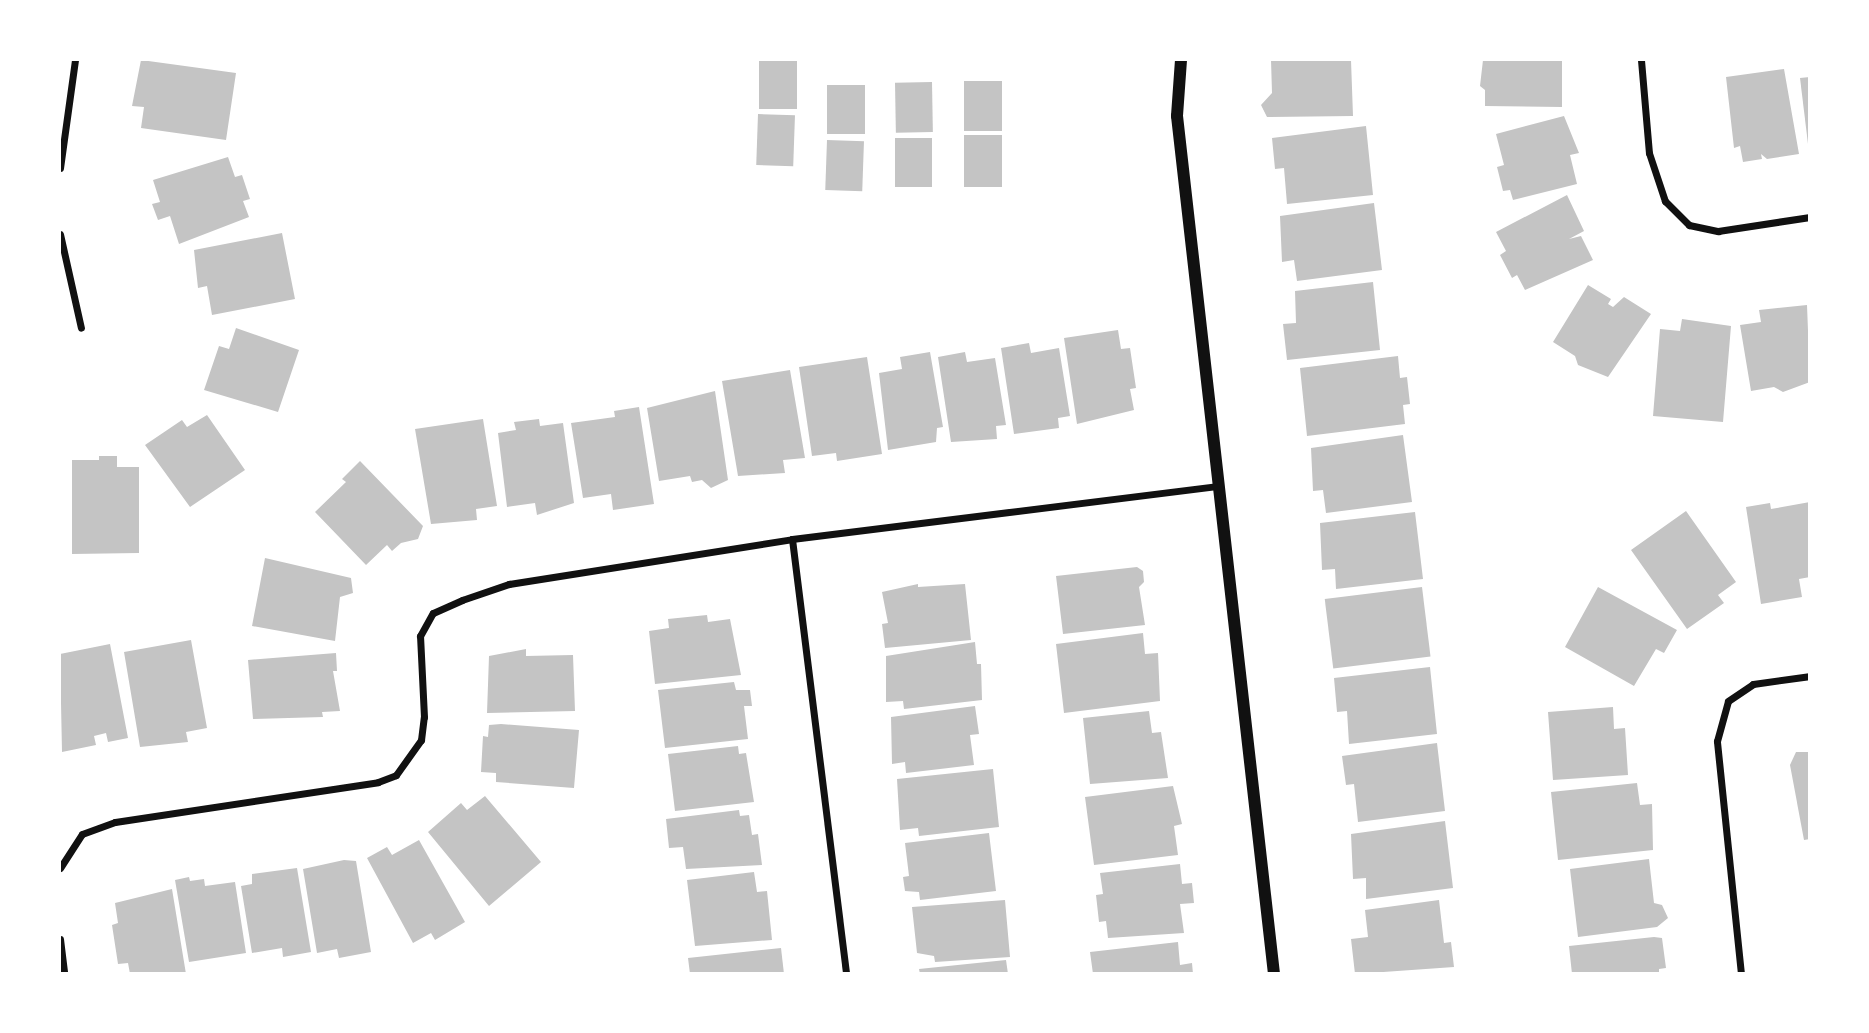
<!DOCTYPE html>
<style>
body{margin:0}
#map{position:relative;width:1869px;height:1033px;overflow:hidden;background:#fff;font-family:"Space Grotesk",sans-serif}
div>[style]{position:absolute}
.building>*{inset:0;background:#c4c4c4;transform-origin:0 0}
.minor>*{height:7px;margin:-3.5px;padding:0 3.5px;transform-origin:3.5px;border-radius:3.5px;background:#111}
.tertiary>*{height:12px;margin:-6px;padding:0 6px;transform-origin:6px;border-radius:6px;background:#111}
span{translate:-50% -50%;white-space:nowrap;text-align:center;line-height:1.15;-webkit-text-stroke:6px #fff;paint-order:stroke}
.frame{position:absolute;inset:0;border:61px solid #fff;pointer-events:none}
</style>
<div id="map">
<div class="building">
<i style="clip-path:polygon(141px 60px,236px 73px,226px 140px,141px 128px,144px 107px,132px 106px)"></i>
<i style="clip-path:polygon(1271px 60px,1351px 60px,1353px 116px,1267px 117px,1261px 105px,1272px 93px)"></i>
<i style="clip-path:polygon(1483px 60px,1562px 60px,1562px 107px,1485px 106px,1485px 90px,1480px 86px)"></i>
<i style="left:759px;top:61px;width:38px;height:48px"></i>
<i style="clip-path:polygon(1784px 69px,1799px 154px,1767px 159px,1761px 154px,1762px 159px,1743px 162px,1740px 146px,1734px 148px,1726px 77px)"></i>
<i style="clip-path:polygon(1810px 77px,1810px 144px,1808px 144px,1800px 78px)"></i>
<i style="left:964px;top:81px;width:38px;height:50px"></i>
<i style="left:932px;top:82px;width:50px;height:37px;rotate:89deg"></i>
<i style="left:865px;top:85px;width:49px;height:38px;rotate:90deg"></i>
<i style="left:758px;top:114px;width:37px;height:51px;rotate:2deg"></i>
<i style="clip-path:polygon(1564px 116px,1579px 153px,1570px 155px,1577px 184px,1513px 200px,1510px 190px,1503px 191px,1497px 167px,1504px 165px,1496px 134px)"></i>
<i style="clip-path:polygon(1366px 126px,1373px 195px,1287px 204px,1284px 168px,1275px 169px,1272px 138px)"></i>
<i style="left:1002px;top:135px;width:52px;height:38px;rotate:90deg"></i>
<i style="left:895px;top:138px;width:37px;height:49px"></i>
<i style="left:827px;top:140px;width:37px;height:50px;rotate:2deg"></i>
<i style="clip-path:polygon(228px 157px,235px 177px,242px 175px,250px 199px,243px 201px,249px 217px,179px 244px,170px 216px,158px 220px,152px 204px,160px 202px,153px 180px)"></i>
<i style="clip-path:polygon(1567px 195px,1584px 231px,1569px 239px,1581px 236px,1593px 260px,1525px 290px,1517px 275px,1512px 278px,1500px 255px,1506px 251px,1496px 232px)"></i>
<i style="clip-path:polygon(1374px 203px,1382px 270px,1297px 281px,1294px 260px,1282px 262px,1280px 216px)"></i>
<i style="clip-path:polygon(282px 233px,295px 299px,212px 315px,207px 286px,198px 288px,194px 250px)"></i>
<i style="clip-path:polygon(1373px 282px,1380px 350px,1287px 360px,1283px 324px,1296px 323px,1295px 291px)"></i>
<i style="clip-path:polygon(1588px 285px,1611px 299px,1608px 304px,1613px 307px,1624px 297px,1651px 314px,1608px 377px,1578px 365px,1575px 356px,1553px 342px)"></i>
<i style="clip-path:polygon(1807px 305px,1810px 382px,1783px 392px,1774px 387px,1751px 391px,1740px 325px,1761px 322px,1759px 310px)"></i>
<i style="clip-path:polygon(1682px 319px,1731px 326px,1723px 422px,1653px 416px,1660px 329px,1680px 331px)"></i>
<i style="clip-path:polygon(236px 328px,299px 350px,278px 412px,204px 390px,219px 346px,229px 349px)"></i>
<i style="clip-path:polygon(1118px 330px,1121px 349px,1130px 348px,1136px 388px,1130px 389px,1134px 410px,1077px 424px,1064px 338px)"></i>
<i style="clip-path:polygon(1029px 343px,1031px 353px,1059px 348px,1070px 416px,1058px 418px,1059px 428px,1014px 434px,1001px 348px)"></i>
<i style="clip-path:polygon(930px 352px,943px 427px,937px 428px,936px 442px,888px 450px,879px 373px,902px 369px,900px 357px)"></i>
<i style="clip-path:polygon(965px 352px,967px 362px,995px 358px,1006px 425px,996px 426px,997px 439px,951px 442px,938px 357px)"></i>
<i style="clip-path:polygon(1398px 356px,1400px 378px,1407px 377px,1410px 404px,1403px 405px,1405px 424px,1307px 436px,1300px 368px)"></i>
<i style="clip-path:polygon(867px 357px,882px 454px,837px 461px,836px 453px,812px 456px,799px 367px)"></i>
<i style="clip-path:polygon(790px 370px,805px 458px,783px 460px,785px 473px,738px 476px,722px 381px)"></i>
<i style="clip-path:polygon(715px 391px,728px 480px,711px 488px,702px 480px,692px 482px,690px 476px,659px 481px,647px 408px)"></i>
<i style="clip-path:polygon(639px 407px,654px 504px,613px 510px,611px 494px,583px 498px,571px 423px,615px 417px,614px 411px)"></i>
<i style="clip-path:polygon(207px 415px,245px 470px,190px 507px,145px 445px,182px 420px,187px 427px)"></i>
<i style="clip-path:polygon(483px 419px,497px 506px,476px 509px,477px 520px,431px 524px,415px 429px)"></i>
<i style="clip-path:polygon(539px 419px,540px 426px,563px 423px,574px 503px,537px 515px,535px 503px,507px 507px,498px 433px,516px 430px,514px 422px)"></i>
<i style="clip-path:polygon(1403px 435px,1412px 502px,1326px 513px,1323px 490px,1313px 491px,1311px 448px)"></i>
<i style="clip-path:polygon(99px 456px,117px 456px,117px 467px,139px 467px,139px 553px,72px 554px,72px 460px,99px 460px)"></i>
<i style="clip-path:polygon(360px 461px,423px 526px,418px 539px,401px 543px,392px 551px,387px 545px,366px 565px,315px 512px,346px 482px,342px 479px)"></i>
<i style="clip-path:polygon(1810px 502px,1810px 577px,1799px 579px,1802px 597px,1761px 604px,1746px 507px,1770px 503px,1771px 509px)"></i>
<i style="clip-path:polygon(1686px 511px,1736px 582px,1718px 595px,1724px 603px,1687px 629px,1631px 550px)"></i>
<i style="clip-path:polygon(1415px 512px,1423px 579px,1336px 589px,1335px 569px,1322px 570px,1320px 523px)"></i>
<i style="clip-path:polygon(265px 558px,351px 578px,353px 593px,340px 597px,335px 641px,252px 626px)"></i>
<i style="clip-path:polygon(1137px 567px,1143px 571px,1144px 582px,1139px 587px,1145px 625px,1063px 634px,1056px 576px)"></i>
<i style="clip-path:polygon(918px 584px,918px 587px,965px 584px,971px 640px,885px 648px,882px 624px,888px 623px,882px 592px)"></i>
<i style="left:1422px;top:587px;width:70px;height:98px;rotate:83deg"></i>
<i style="clip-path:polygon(1598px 587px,1677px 630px,1664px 653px,1656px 649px,1634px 686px,1565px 647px)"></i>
<i style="clip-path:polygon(707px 615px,708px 622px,730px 619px,741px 675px,655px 684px,649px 631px,669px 628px,668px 619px)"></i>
<i style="clip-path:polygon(1143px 633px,1145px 654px,1158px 653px,1160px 701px,1064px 713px,1056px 644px)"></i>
<i style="clip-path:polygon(191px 640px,207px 728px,186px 732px,188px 742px,140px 747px,124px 652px)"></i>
<i style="clip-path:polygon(975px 642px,977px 664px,981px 664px,982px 700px,904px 709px,903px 701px,886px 702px,886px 656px)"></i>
<i style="clip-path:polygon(110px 644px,128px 738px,108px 742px,106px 733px,94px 736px,96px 745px,62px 752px,60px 654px)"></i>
<i style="clip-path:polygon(526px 649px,526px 656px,573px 655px,575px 711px,487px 713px,489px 656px)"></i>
<i style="clip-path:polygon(336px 653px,337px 671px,333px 671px,340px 711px,322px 712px,323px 717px,253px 719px,248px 660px)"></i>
<i style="clip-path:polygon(1430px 667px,1437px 734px,1349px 744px,1347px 711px,1337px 712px,1334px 678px)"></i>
<i style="clip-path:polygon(734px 682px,736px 690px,750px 690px,752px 706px,744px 706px,748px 739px,665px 748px,658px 690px)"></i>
<i style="clip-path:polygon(975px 706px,979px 734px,970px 735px,974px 765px,906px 773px,905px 762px,892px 764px,891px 717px)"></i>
<i style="clip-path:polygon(1613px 707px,1614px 729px,1625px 728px,1628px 775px,1553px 780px,1548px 712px)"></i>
<i style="clip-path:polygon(1149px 711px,1152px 733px,1161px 732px,1168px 778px,1090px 784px,1083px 718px)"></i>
<i style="clip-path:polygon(501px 724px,579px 730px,574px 788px,496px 782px,496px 773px,481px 772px,483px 736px,488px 737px,489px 725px)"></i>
<i style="clip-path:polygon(1437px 743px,1445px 811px,1358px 822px,1354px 784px,1346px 785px,1342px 756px)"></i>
<i style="clip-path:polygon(738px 746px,739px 754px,746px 753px,754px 802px,675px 811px,668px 754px)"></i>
<i style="clip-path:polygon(1796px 752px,1810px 752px,1810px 839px,1804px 840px,1790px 765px)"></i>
<i style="clip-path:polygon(993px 769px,999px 827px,919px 836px,918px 828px,900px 830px,897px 779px)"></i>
<i style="clip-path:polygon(1637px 783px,1640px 805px,1652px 804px,1653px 850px,1558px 860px,1551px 792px)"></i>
<i style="clip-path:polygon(1173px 786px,1182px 824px,1174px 826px,1178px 855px,1094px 865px,1085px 797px)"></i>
<i style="clip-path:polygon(485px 796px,541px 862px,489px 906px,428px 832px,461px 803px,467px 810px)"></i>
<i style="clip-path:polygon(739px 810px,740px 816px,749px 815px,752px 835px,758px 834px,762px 865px,686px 869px,683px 847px,669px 848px,666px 819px)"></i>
<i style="clip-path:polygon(1445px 821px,1453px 888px,1366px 899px,1366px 878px,1353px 879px,1351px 834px)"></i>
<i style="clip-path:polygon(989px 833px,996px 891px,920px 900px,919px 892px,905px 891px,903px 877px,909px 876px,905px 843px)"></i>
<i style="clip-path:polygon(419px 840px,465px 922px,435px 940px,431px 933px,413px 943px,367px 858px,387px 847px,392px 855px)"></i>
<i style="clip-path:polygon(1649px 859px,1654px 903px,1662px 905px,1668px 918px,1657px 927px,1578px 937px,1570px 869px)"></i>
<i style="clip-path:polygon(344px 860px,356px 861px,371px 952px,339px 958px,337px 949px,317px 953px,303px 869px)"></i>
<i style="clip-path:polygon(1180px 864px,1182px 884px,1192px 883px,1194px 903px,1180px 904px,1184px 933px,1108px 938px,1106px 921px,1099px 922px,1096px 895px,1103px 894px,1100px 873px)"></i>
<i style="clip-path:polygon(297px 868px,311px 952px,283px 957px,282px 948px,252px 953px,241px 886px,252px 884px,252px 874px)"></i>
<i style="clip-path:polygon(754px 872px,757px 892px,767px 891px,772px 940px,695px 946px,687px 880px)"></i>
<i style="clip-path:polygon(189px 877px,190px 881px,204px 879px,205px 886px,235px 882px,246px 953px,189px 962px,175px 880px)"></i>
<i style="clip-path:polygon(172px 889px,186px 974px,130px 974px,128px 963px,118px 964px,112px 925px,118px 923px,115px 903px)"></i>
<i style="clip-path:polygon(1005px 900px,1010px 957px,935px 962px,934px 956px,917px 953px,912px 907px)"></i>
<i style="clip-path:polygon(1439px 900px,1444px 943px,1451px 942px,1454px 967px,1355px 974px,1351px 939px,1368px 937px,1365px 910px)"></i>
<i style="clip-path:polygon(1654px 937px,1662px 938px,1666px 968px,1659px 969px,1659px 974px,1572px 974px,1569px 946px)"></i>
<i style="clip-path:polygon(1178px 942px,1180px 965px,1192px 963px,1193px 974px,1093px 974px,1090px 952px)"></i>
<i style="clip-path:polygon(781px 948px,784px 974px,690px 974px,688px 958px)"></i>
<i style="clip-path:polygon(1006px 960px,1008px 974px,920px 974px,919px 969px)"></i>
</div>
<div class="minor">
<i style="left:1641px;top:60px;width:93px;rotate:85.1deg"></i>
<i style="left:1649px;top:153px;width:51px;rotate:71.6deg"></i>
<i style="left:1665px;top:201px;width:34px;rotate:45deg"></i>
<i style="left:1689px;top:225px;width:30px;rotate:12deg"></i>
<i style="left:1718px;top:231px;width:93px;rotate:-8.7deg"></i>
<i style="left:60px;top:168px;width:109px;rotate:-82.1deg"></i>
<i style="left:60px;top:234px;width:96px;rotate:77.4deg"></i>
<i style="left:792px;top:539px;width:438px;rotate:82.9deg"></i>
<i style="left:60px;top:868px;width:40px;rotate:-57.1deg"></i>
<i style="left:82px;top:834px;width:35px;rotate:-20deg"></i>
<i style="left:115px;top:822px;width:266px;rotate:-8.6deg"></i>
<i style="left:378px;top:782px;width:19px;rotate:-21deg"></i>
<i style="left:396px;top:775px;width:43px;rotate:-54.5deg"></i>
<i style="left:421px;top:740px;width:23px;rotate:-83deg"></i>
<i style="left:424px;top:717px;width:81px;rotate:-92.8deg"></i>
<i style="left:420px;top:636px;width:26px;rotate:-61deg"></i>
<i style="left:433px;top:613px;width:32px;rotate:-24deg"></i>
<i style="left:462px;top:600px;width:50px;rotate:-18.8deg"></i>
<i style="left:509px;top:584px;width:287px;rotate:-9deg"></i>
<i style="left:792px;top:539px;width:428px;rotate:-7.1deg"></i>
<i style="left:60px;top:939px;width:35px;rotate:83deg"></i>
<i style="left:1741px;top:974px;width:234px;rotate:-95.9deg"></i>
<i style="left:1717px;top:741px;width:41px;rotate:-74.6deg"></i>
<i style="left:1728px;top:701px;width:30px;rotate:-34deg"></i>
<i style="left:1753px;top:684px;width:58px;rotate:-8deg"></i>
</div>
<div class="tertiary">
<i style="left:1181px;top:60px;width:56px;rotate:94.1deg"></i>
<i style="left:1177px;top:116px;width:863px;rotate:83.55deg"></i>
</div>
<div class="frame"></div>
</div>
